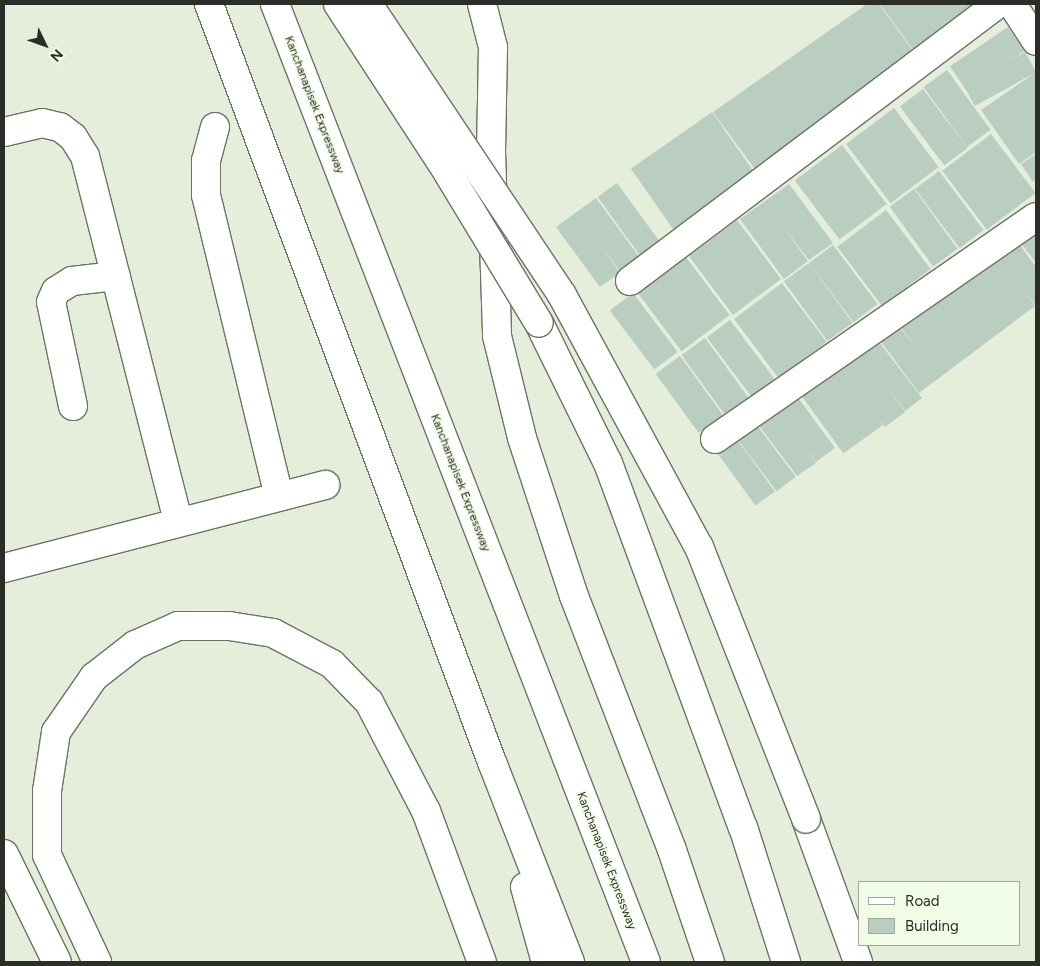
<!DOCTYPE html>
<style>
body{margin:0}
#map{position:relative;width:1040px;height:966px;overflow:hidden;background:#e4eeda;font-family:Figtree,sans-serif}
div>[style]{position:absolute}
.building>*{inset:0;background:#b9cec0;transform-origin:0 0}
.roads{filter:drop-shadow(1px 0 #6b7462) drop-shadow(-1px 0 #6b7462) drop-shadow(0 1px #6b7462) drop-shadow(0 -1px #6b7462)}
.minor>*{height:28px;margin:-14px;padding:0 14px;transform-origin:14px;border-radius:14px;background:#fff}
.highway>*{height:28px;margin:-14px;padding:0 14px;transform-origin:14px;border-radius:14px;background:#fff}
.bridges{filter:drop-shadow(1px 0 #6b7462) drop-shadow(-1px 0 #6b7462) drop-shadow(0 1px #6b7462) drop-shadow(0 -1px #6b7462)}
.highway-bridge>*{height:28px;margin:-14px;padding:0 14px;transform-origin:14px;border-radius:14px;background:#fff}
span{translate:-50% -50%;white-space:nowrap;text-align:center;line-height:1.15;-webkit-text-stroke:4px #f1fce7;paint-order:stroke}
.street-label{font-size:12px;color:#2a2e26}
.frame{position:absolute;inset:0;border:5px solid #2a2e26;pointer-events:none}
.legend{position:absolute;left:858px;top:881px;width:162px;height:65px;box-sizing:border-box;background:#f1fce7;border:1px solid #a1aa9a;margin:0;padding:6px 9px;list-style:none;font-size:15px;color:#2a2e26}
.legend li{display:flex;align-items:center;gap:10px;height:25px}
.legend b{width:25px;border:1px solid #a1aa9a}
.north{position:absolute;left:20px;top:20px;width:50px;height:50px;-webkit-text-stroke:4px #f1fce7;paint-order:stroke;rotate:132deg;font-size:14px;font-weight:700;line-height:20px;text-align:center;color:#2a2e26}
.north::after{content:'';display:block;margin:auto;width:18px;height:22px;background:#2a2e26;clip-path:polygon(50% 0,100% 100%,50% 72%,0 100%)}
</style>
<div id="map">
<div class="building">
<i style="clip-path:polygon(867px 4px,879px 4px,918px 58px,757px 172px,713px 112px)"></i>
<i style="clip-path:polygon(880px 4px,971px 4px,980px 16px,919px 58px)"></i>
<i style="left:1008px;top:27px;width:29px;height:70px;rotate:56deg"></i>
<i style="left:1025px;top:52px;width:23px;height:70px;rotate:61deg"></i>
<i style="left:947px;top:70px;width:74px;height:29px;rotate:54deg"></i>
<i style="clip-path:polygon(1036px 72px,1036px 152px,1019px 164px,981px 110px)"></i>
<i style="left:923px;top:89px;width:74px;height:29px;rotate:53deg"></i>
<i style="left:894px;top:108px;width:74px;height:60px;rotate:53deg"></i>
<i style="left:712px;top:112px;width:75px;height:99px;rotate:55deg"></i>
<i style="left:991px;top:134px;width:74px;height:61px;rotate:53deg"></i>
<i style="left:842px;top:145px;width:74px;height:59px;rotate:53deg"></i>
<i style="clip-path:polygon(1036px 154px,1036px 180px,1033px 182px,1021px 164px)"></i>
<i style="left:939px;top:171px;width:74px;height:30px;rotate:53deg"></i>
<i style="left:617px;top:183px;width:74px;height:24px;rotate:54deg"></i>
<i style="clip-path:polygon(789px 184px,833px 243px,809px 260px,781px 224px,808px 261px,784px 279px,740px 219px)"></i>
<i style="left:914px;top:189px;width:74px;height:30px;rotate:54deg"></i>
<i style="clip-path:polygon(596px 198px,640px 258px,621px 273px,598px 241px,620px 273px,600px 287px,556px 227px)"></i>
<i style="left:886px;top:210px;width:74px;height:61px;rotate:53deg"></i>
<i style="clip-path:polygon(737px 220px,781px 279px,733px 315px,689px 256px,713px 238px,727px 256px,713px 238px)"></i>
<i style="clip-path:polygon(1036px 224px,1036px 263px,1017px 238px)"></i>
<i style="clip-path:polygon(1015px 238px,1036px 267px,1036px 306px,1023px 289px,1035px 306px,919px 393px,880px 340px,899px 326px,920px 353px,900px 326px,938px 297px,942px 302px,938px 296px,976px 268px,981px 273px,976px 267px)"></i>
<i style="left:833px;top:245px;width:74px;height:30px;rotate:53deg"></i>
<i style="left:685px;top:256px;width:74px;height:60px;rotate:53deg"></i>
<i style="left:809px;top:263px;width:74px;height:31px;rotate:54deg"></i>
<i style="left:782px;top:283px;width:74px;height:60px;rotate:53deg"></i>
<i style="left:633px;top:293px;width:74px;height:29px;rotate:53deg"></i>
<i style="left:730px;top:320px;width:74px;height:29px;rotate:53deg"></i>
<i style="left:705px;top:338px;width:74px;height:29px;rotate:54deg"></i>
<i style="clip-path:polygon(876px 338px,922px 398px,905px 411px,880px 378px,905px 412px,885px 427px,840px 366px)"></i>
<i style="left:680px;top:356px;width:73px;height:30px;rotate:54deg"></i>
<i style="left:839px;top:364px;width:75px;height:49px;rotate:54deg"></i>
<i style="clip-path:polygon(796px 395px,835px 448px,816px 462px,804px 445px,816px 463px,797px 476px,757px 423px)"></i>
<i style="left:756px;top:424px;width:66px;height:24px;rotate:53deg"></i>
<i style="left:736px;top:438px;width:66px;height:24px;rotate:54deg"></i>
</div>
<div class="roads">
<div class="minor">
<i style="left:1012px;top:4px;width:44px;rotate:57deg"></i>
<i style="left:215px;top:127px;width:35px;rotate:105deg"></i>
<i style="left:206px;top:161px;width:34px;rotate:90deg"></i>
<i style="left:206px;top:195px;width:310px;rotate:76.4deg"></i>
<i style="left:4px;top:132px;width:39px;rotate:-13deg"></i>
<i style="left:42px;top:123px;width:18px;rotate:13deg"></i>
<i style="left:60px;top:127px;width:16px;rotate:38deg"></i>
<i style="left:73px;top:137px;width:22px;rotate:58deg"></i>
<i style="left:85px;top:156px;width:378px;rotate:75.7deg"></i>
<i style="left:630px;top:281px;width:461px;rotate:-37deg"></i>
<i style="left:73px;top:406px;width:106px;rotate:-101.9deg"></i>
<i style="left:51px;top:302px;width:12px;rotate:-66deg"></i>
<i style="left:56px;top:291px;width:19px;rotate:-32deg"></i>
<i style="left:72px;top:281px;width:44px;rotate:-6.5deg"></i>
<i style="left:715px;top:439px;width:390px;rotate:-34.7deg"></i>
<i style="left:4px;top:568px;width:332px;rotate:-14.5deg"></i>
</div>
<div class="highway">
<i style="left:209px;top:4px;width:809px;rotate:69.53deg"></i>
<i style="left:492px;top:762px;width:215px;rotate:68.7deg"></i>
<i style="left:275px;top:4px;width:1027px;rotate:68.83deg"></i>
<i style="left:482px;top:4px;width:44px;rotate:75.7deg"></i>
<i style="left:493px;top:47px;width:105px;rotate:91.1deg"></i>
<i style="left:491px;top:152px;width:184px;rotate:88.1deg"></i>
<i style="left:497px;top:336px;width:105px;rotate:76.2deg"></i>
<i style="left:522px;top:438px;width:166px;rotate:71.8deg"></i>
<i style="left:574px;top:596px;width:272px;rotate:68.9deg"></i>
<i style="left:672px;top:850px;width:118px;rotate:71.3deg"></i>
<i style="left:539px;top:323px;width:156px;rotate:63.8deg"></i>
<i style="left:608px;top:463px;width:388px;rotate:69.7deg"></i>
<i style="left:743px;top:827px;width:142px;rotate:72.3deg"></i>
<i style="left:806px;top:819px;width:152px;rotate:70deg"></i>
<i style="left:4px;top:854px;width:120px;rotate:63.9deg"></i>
<i style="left:525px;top:887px;width:78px;rotate:74.4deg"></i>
<i style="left:97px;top:962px;width:118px;rotate:-115deg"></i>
<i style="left:47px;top:855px;width:64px;rotate:-90deg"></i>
<i style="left:47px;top:791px;width:60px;rotate:-81.3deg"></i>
<i style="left:56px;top:732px;width:67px;rotate:-55.4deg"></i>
<i style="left:94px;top:677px;width:52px;rotate:-38deg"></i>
<i style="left:135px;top:645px;width:47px;rotate:-23.8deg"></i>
<i style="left:178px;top:626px;width:51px"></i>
<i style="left:229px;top:626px;width:45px;rotate:9deg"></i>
<i style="left:273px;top:633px;width:67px;rotate:27.7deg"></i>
<i style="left:332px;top:664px;width:53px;rotate:45.8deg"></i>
<i style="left:369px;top:702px;width:123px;rotate:62.4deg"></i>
<i style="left:426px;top:811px;width:161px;rotate:69.7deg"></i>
</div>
</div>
<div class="bridges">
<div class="highway-bridge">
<i style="left:338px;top:4px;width:202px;rotate:56.9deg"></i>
<i style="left:448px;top:173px;width:175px;rotate:58.8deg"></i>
<i style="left:368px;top:4px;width:350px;rotate:56.3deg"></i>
<i style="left:562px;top:295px;width:287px;rotate:61.5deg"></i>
<i style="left:699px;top:547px;width:292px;rotate:68.5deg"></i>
</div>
</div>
<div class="street-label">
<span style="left:314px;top:105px;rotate:69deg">Kanchanapisek Expressway</span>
<span style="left:460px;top:483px;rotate:69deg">Kanchanapisek Expressway</span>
<span style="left:606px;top:861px;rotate:69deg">Kanchanapisek Expressway</span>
</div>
<div class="frame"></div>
<ul class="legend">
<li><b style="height:6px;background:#fff"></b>Road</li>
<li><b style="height:14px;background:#b9cec0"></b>Building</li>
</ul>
<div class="north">N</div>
</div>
